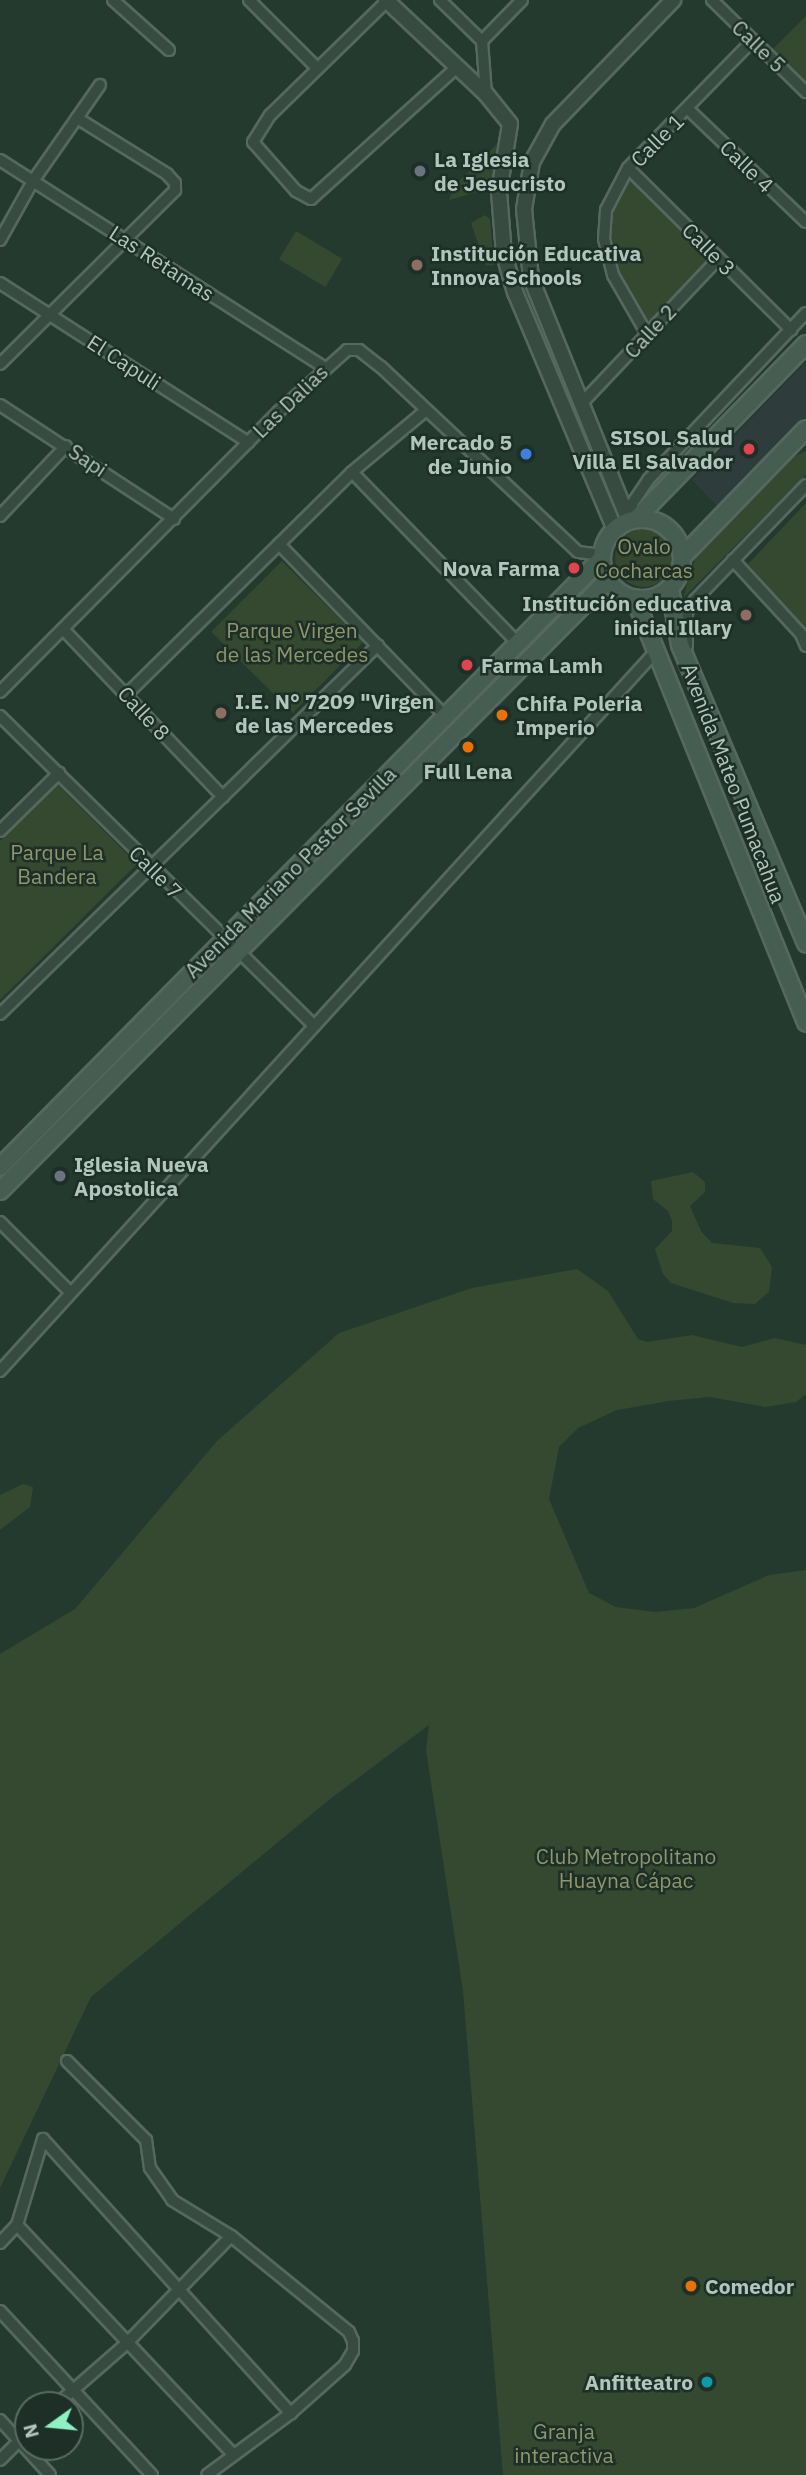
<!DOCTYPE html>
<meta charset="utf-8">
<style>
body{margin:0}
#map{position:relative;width:806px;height:2475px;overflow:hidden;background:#243a2f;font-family:"IBM Plex Sans",sans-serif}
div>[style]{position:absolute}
.medical>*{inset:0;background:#2f3c3c}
.green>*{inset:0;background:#354830;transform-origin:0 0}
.round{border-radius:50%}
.roads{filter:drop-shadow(2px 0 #56685f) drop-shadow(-2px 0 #56685f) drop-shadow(0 2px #56685f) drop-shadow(0 -2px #56685f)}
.minor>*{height:10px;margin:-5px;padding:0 5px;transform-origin:5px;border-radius:5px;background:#384b41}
.tertiary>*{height:14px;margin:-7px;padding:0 7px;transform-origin:7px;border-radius:7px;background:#384b41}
.secondary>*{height:16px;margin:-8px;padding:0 8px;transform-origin:8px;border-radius:8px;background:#465d52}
.secondary>.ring{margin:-8px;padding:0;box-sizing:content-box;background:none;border:16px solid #465d52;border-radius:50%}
.dots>*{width:19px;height:19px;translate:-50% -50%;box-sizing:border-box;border:4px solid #1d2f26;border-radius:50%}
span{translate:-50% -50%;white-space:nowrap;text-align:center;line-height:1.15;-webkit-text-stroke:5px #1d2f26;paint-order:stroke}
.street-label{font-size:21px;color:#b3c6bd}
.poi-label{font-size:21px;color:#b3c6bd;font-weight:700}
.left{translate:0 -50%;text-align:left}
.right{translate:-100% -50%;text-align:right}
.park-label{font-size:21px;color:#90966c}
.north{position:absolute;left:14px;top:2391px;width:70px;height:70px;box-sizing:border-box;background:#1d2f26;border:2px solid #596b62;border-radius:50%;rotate:255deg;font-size:19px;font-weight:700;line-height:28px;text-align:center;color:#b3c6bd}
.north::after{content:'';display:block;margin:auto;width:24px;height:32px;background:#8df1c1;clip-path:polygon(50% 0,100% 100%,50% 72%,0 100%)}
</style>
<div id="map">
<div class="medical">
<i style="clip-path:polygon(806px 362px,806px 418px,720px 509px,692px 480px)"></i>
</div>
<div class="green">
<i style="clip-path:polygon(806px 16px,806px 85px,772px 50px)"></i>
<i style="clip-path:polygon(498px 143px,491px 188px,449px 200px,454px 186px)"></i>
<i style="clip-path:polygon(629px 178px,712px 260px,648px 324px,612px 256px,611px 214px)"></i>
<i style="clip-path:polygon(485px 215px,490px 219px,494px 265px,486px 266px,471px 223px)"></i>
<i style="left:296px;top:231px;width:54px;height:33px;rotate:31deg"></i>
<i style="clip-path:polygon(806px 451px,806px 475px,683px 598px,696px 556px,795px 456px)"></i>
<i style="clip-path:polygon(806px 503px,806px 626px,802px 627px,748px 564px)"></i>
<i class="round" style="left:615px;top:529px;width:58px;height:58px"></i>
<i style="left:282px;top:561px;width:115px;height:100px;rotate:45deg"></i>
<i style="clip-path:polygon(57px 784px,137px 864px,0 1000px,0 841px)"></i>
<i style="clip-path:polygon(693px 1172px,705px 1182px,705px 1192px,690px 1206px,701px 1231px,712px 1243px,760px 1248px,772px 1267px,769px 1292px,755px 1304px,733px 1303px,671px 1283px,663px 1274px,655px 1249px,672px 1231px,672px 1221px,668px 1211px,653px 1199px,651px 1181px)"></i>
<i style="clip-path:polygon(577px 1269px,608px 1291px,638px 1339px,647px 1342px,692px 1335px,742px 1347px,775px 1338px,806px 1345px,806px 1394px,796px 1402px,765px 1407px,710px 1397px,669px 1401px,617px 1410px,578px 1428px,559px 1447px,549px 1499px,589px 1593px,616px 1607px,655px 1612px,694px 1608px,769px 1575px,806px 1570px,806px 2475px,503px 2475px,463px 1991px,426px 1750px,429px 1725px,330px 1799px,91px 1997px,0 2188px,0 1654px,75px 1609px,217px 1441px,339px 1333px,472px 1288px)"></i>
<i style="clip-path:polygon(23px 1484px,33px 1487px,30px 1507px,0 1530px,0 1495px)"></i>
</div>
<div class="roads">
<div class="minor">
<i style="left:113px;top:0;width:75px;rotate:41.8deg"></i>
<i style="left:249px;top:0;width:96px;rotate:45deg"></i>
<i style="left:440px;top:0;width:59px;rotate:44.3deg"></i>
<i style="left:482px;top:41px;width:53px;rotate:85.7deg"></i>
<i style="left:712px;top:0;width:132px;rotate:44.4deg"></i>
<i style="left:387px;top:1px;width:163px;rotate:135.7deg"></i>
<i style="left:270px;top:115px;width:32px;rotate:122deg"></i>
<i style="left:253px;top:142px;width:65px;rotate:48.7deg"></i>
<i style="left:296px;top:191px;width:17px;rotate:28deg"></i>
<i style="left:311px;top:199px;width:198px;rotate:-42.1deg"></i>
<i style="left:482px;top:41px;width:57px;rotate:-45.7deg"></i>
<i style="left:688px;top:109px;width:163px;rotate:43.8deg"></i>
<i style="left:0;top:160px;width:384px;rotate:32.6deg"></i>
<i style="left:628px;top:168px;width:230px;rotate:44.8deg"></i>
<i style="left:0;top:240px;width:68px;rotate:-60.8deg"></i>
<i style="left:33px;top:181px;width:117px;rotate:-55.1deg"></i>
<i style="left:0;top:283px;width:295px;rotate:32.7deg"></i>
<i style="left:647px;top:334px;width:68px;rotate:-120deg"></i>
<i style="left:613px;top:275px;width:37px;rotate:-104deg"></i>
<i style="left:604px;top:239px;width:29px;rotate:-86deg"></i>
<i style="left:606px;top:210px;width:47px;rotate:-62.4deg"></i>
<i style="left:628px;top:168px;width:179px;rotate:-45.7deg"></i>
<i style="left:0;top:364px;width:247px;rotate:-44.8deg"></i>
<i style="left:175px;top:190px;width:7px;rotate:-90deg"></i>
<i style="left:175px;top:183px;width:12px;rotate:-132deg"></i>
<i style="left:167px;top:174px;width:106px;rotate:-148.1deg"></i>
<i style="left:582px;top:403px;width:199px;rotate:-46.6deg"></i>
<i style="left:0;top:405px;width:208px;rotate:33.2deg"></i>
<i style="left:352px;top:472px;width:238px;rotate:45.9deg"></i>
<i style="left:0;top:516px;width:96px;rotate:-46.7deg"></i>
<i style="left:631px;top:521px;width:17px;rotate:-87deg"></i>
<i style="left:632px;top:504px;width:29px;rotate:-56deg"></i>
<i style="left:648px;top:480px;width:230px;rotate:-46.6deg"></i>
<i style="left:279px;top:544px;width:240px;rotate:46deg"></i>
<i style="left:733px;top:560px;width:100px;rotate:47.4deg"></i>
<i style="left:801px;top:634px;width:13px;rotate:67deg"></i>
<i style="left:63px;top:629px;width:232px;rotate:46.4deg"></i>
<i style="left:687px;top:646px;width:34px;rotate:-90deg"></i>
<i style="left:687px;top:612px;width:14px;rotate:-56deg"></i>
<i style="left:695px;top:600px;width:160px;rotate:-46deg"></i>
<i style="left:0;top:692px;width:395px;rotate:-45.2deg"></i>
<i style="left:278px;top:412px;width:93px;rotate:-41.9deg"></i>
<i style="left:347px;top:350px;width:12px"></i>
<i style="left:359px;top:350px;width:28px;rotate:38deg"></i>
<i style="left:381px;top:367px;width:270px;rotate:43.2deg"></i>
<i style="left:578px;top:552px;width:24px;rotate:7deg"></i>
<i style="left:126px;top:695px;width:317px;rotate:-44.6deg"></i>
<i style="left:352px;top:472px;width:95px;rotate:-39.9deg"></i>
<i style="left:0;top:716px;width:441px;rotate:44.6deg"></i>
<i style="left:0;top:831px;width:83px;rotate:-44.5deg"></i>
<i style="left:0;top:1014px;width:528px;rotate:-44.31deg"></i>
<i style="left:0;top:1222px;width:100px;rotate:45deg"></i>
<i style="left:0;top:1371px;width:977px;rotate:-47.66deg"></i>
<i style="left:67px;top:2061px;width:112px;rotate:45deg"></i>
<i style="left:146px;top:2140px;width:28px;rotate:82deg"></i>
<i style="left:150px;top:2168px;width:39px;rotate:55deg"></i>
<i style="left:172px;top:2200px;width:69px;rotate:31.4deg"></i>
<i style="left:231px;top:2236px;width:152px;rotate:39.1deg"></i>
<i style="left:349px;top:2332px;width:10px;rotate:66deg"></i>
<i style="left:353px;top:2341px;width:10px;rotate:90deg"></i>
<i style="left:353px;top:2351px;width:16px;rotate:120deg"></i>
<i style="left:345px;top:2365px;width:72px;rotate:138.4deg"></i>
<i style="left:291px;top:2413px;width:104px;rotate:143.6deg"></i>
<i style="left:43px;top:2139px;width:370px;rotate:47.9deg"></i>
<i style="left:17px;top:2225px;width:316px;rotate:46.7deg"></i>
<i style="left:0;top:2243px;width:25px;rotate:-47deg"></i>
<i style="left:17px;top:2225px;width:90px;rotate:-73.2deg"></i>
<i style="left:0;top:2311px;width:224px;rotate:47.2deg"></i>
<i style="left:56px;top:2405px;width:94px;rotate:-41.1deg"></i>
<i style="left:127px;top:2343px;width:149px;rotate:-45.8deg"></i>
<i style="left:0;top:2420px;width:74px;rotate:47.7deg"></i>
<i style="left:0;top:2460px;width:40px;rotate:-45deg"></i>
</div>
<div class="tertiary">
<i style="left:386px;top:0;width:137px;rotate:43.2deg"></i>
<i style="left:486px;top:94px;width:38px;rotate:51deg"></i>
<i style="left:510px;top:124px;width:69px;rotate:99.2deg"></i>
<i style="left:499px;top:192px;width:62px;rotate:85.4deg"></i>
<i style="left:504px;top:254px;width:40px;rotate:74deg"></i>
<i style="left:515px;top:292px;width:258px;rotate:67.2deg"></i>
<i style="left:629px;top:521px;width:262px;rotate:-112deg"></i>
<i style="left:531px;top:278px;width:69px;rotate:-95.8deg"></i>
<i style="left:524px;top:209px;width:48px;rotate:-80.3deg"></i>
<i style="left:532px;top:162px;width:43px;rotate:-61.1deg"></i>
<i style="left:553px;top:124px;width:173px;rotate:-45.9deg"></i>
</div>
<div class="secondary">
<i class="ring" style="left:602px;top:519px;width:64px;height:64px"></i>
<i style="left:636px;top:519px;width:244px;rotate:-45.8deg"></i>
<i style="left:682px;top:557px;width:178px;rotate:-45.9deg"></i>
<i style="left:670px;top:589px;width:57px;rotate:79.9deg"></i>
<i style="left:680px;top:645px;width:324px;rotate:67.1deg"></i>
<i style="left:635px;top:599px;width:457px;rotate:68deg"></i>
<i style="left:0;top:1167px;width:856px;rotate:-45.33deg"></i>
<i style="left:0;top:1191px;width:862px;rotate:-45.14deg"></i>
</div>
</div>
<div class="dots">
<i style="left:420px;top:171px;background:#6b7280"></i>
<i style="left:417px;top:265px;background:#8d6e63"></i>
<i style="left:749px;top:449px;background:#e0444e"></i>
<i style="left:526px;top:454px;background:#3f7fe0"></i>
<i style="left:574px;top:568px;background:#e0444e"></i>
<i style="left:746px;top:615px;background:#8d6e63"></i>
<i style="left:467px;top:665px;background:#e0444e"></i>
<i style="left:221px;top:713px;background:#8d6e63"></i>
<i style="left:502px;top:715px;background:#e8710a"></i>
<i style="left:468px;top:747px;background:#e8710a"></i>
<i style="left:60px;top:1176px;background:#6b7280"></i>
<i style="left:691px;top:2286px;background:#e8710a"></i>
<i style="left:707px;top:2382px;background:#0f9aa8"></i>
</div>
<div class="street-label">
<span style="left:759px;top:46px;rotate:44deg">Calle 5</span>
<span style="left:657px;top:140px;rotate:-45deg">Calle 1</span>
<span style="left:747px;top:166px;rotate:44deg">Calle 4</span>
<span style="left:709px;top:249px;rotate:45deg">Calle 3</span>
<span style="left:162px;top:263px;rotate:33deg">Las Retamas</span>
<span style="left:650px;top:331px;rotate:-47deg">Calle 2</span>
<span style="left:124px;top:362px;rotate:33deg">El Capuli</span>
<span style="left:290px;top:401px;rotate:-44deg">Las Dalias</span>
<span style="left:88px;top:460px;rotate:34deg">Sapi</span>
<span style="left:144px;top:713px;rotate:47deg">Calle 8</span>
<span style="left:734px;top:783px;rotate:69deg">Avenida Mateo Pumacahua</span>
<span style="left:156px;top:872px;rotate:45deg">Calle 7</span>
<span style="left:290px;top:872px;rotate:-45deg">Avenida Mariano Pastor Sevilla</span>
</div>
<div class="poi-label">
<span class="left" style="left:434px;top:171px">La Iglesia<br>de Jesucristo</span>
<span class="left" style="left:431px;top:265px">Institución Educativa<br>Innova Schools</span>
<span class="right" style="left:733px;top:449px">SISOL Salud<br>Villa El Salvador</span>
<span class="right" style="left:512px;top:454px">Mercado 5<br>de Junio</span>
<span class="right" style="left:560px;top:568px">Nova Farma</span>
<span class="right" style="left:732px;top:615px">Institución educativa<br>inicial Illary</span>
<span class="left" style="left:481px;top:665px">Farma Lamh</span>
<span class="left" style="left:235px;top:713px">I.E. N° 7209 "Virgen<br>de las Mercedes</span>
<span class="left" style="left:516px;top:715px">Chifa Poleria<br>Imperio</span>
<span style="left:468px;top:771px">Full Lena</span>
<span class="left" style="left:74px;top:1176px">Iglesia Nueva<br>Apostolica</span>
<span class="left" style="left:705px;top:2286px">Comedor</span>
<span class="right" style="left:693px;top:2382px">Anfitteatro</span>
</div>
<div class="park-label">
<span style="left:644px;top:558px">Ovalo<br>Cocharcas</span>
<span style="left:292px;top:642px">Parque Virgen<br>de las Mercedes</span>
<span style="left:57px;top:864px">Parque La<br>Bandera</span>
<span style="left:626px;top:1868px">Club Metropolitano<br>Huayna Cápac</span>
<span style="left:564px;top:2443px">Granja<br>interactiva</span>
</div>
<div class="north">N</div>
</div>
